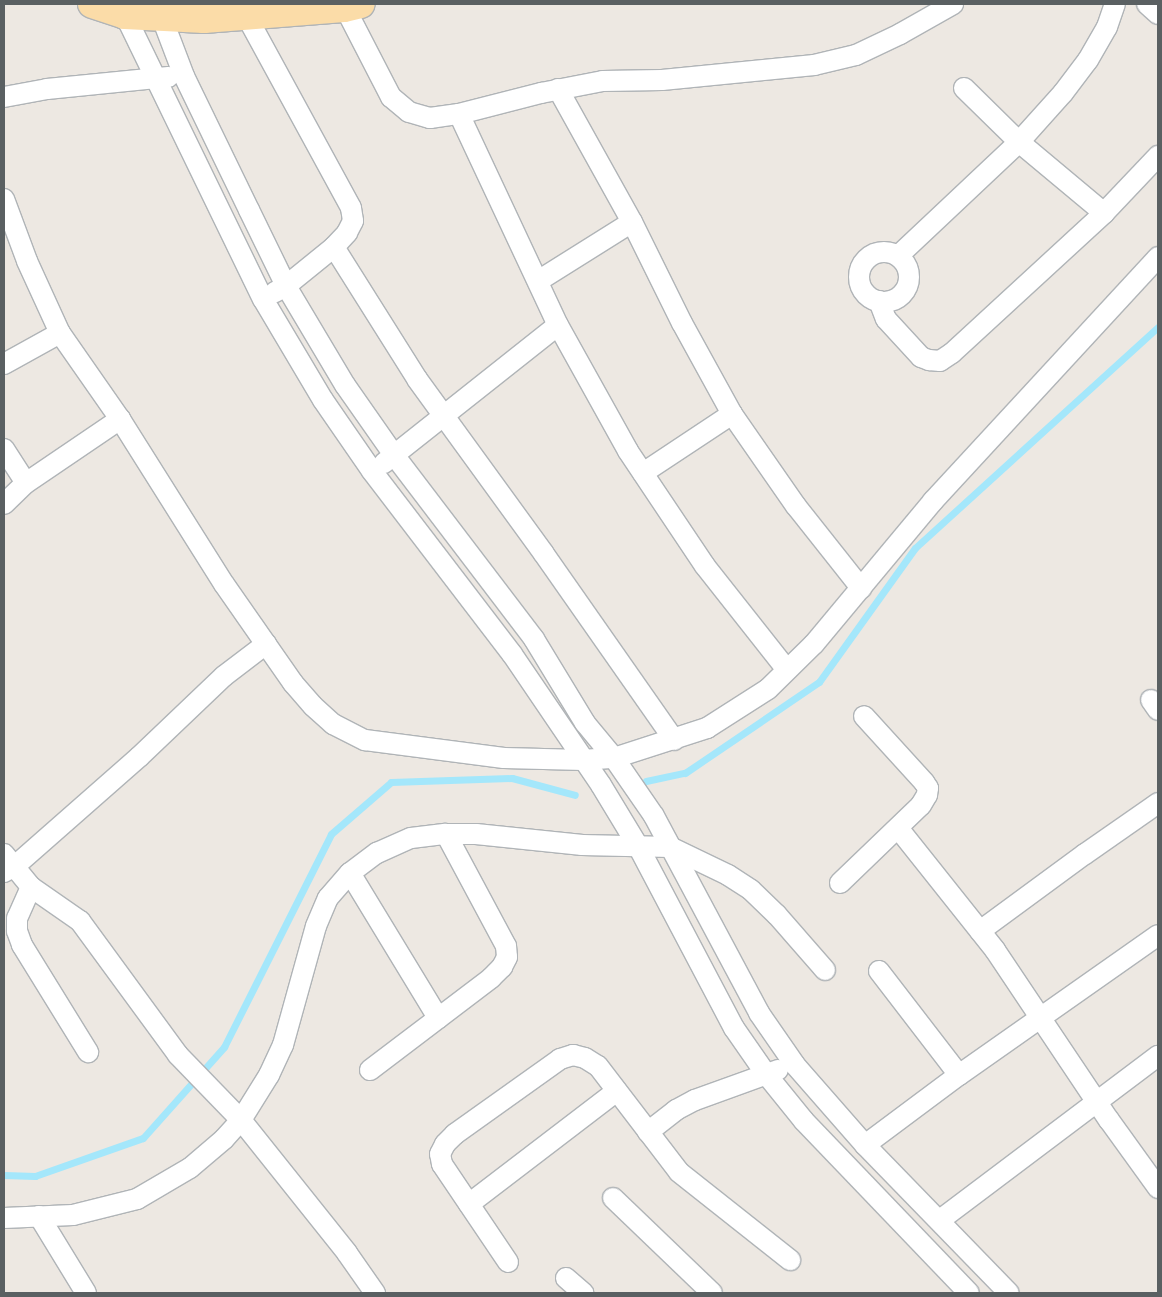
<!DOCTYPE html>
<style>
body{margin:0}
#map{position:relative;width:1162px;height:1297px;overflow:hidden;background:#ede8e2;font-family:Lato,sans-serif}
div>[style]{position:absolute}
.stream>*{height:7px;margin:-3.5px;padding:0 3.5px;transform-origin:3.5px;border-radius:3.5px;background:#a4e7fb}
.roads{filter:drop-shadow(1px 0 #b0b4b7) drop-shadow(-1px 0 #b0b4b7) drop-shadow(0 1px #b0b4b7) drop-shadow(0 -1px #b0b4b7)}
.minor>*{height:20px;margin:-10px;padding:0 10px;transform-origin:10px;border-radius:10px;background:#fff}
.minor>.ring{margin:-10px;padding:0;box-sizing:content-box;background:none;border:20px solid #fff;border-radius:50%}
.primary>*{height:28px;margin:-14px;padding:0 14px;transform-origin:14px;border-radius:14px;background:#fbdca8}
span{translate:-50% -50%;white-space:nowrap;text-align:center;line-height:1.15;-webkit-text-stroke:4.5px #fff;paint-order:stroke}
.frame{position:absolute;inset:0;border:5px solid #5a6062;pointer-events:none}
</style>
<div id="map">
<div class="stream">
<i style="left:646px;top:781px;width:40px;rotate:-12deg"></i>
<i style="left:685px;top:773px;width:162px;rotate:-34.2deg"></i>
<i style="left:819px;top:682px;width:165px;rotate:-54.4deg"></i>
<i style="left:915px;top:548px;width:328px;rotate:-42.3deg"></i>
<i style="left:4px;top:1175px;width:31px;rotate:2deg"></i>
<i style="left:35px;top:1176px;width:114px;rotate:-19.4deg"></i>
<i style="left:143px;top:1138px;width:122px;rotate:-48.3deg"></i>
<i style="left:224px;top:1047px;width:238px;rotate:-63.3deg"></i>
<i style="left:331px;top:834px;width:79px;rotate:-40.9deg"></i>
<i style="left:391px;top:782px;width:121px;rotate:-1.9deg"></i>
<i style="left:512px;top:778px;width:65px;rotate:15.1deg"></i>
</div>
<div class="roads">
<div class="minor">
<i style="left:343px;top:4px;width:105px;rotate:62.7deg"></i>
<i style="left:391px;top:97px;width:23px;rotate:40deg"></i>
<i style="left:409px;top:112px;width:22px;rotate:16deg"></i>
<i style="left:430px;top:118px;width:29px;rotate:-8deg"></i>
<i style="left:459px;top:114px;width:85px;rotate:-14.4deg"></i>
<i style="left:541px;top:93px;width:63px;rotate:-11deg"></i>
<i style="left:603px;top:81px;width:59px;rotate:-1deg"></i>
<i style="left:662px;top:80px;width:153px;rotate:-5.6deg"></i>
<i style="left:814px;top:65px;width:43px;rotate:-13.4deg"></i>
<i style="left:856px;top:55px;width:49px;rotate:-25.5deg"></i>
<i style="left:900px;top:34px;width:61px;rotate:-29.5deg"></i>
<i style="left:1147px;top:4px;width:15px;rotate:42deg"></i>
<i style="left:123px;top:5px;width:10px;rotate:79deg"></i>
<i style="left:125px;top:15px;width:316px;rotate:64.1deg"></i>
<i style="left:263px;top:299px;width:117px;rotate:59.3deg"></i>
<i style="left:323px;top:400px;width:86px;rotate:55.4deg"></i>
<i style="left:372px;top:471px;width:230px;rotate:52.6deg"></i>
<i style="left:512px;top:654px;width:158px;rotate:55.8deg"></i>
<i style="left:601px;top:785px;width:71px;rotate:58.8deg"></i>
<i style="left:638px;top:846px;width:206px;rotate:62.2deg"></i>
<i style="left:734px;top:1028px;width:56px;rotate:55.2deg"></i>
<i style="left:766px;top:1074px;width:60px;rotate:51deg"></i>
<i style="left:804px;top:1121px;width:238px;rotate:46.2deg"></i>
<i style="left:162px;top:6px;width:12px;rotate:90deg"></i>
<i style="left:162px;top:18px;width:62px;rotate:69.2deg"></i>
<i style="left:184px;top:76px;width:149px;rotate:64.1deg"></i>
<i style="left:249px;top:210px;width:85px;rotate:64deg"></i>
<i style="left:286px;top:286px;width:115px;rotate:59.2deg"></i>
<i style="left:345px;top:385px;width:85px;rotate:55deg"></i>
<i style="left:394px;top:455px;width:231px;rotate:52.7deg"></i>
<i style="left:534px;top:639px;width:98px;rotate:58.7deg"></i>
<i style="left:585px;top:723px;width:45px;rotate:50.4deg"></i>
<i style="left:614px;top:758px;width:70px;rotate:55.4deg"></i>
<i style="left:654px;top:816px;width:223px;rotate:61.9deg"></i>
<i style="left:759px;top:1013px;width:63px;rotate:55.3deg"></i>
<i style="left:795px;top:1065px;width:106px;rotate:48.8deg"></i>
<i style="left:865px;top:1145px;width:206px;rotate:45.8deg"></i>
<i style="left:247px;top:17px;width:217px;rotate:61.4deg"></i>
<i style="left:351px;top:208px;width:13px;rotate:81deg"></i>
<i style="left:353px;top:221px;width:13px;rotate:117deg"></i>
<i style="left:347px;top:233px;width:19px;rotate:133deg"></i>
<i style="left:334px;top:247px;width:62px;rotate:140.9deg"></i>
<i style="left:286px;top:286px;width:13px;rotate:151deg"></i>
<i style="left:964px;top:88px;width:77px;rotate:44.5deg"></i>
<i style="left:1019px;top:142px;width:111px;rotate:39.9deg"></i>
<i style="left:558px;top:89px;width:152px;rotate:60.9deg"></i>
<i style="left:632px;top:222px;width:113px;rotate:63.7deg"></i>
<i style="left:682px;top:323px;width:104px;rotate:61.2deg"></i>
<i style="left:732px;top:414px;width:112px;rotate:55.2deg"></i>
<i style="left:796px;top:506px;width:105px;rotate:51.6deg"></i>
<i style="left:4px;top:97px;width:44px;rotate:-10.5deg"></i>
<i style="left:47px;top:89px;width:122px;rotate:-5.7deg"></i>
<i style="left:459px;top:114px;width:233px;rotate:64.9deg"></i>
<i style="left:558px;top:325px;width:144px;rotate:60.9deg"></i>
<i style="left:628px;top:451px;width:138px;rotate:56.2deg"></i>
<i style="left:705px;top:566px;width:132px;rotate:51.7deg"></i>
<i style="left:4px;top:199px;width:66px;rotate:69.6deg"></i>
<i style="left:27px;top:261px;width:79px;rotate:65.4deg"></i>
<i style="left:60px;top:333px;width:105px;rotate:55.1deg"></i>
<i style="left:120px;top:419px;width:195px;rotate:57.8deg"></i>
<i style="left:224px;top:584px;width:121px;rotate:55.1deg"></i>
<i style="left:293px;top:683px;width:30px;rotate:49deg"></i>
<i style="left:313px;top:706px;width:27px;rotate:42deg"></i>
<i style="left:333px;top:724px;width:36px;rotate:27deg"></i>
<i style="left:365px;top:740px;width:140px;rotate:7.4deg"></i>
<i style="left:504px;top:758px;width:79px;rotate:1.5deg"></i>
<i style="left:583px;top:760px;width:31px;rotate:-4deg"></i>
<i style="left:614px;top:758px;width:98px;rotate:-17.9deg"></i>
<i style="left:707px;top:728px;width:72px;rotate:-32.6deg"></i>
<i style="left:768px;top:689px;width:64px;rotate:-44.4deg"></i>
<i style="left:814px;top:644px;width:186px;rotate:-50.2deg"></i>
<i style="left:933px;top:501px;width:332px;rotate:-47.3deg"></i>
<i style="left:334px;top:247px;width:156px;rotate:57.8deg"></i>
<i style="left:417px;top:379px;width:216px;rotate:54deg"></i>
<i style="left:544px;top:554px;width:227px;rotate:55deg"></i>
<i class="ring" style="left:859px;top:252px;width:30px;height:30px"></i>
<i style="left:898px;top:256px;width:166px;rotate:-43.3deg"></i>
<i style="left:1019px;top:142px;width:66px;rotate:-48.1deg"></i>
<i style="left:1063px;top:93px;width:41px;rotate:-52.9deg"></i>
<i style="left:1088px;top:60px;width:38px;rotate:-60deg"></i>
<i style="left:1107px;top:27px;width:24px;rotate:-71deg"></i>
<i style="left:538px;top:281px;width:111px;rotate:-32.1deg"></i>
<i style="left:879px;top:301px;width:19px;rotate:69deg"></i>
<i style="left:886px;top:319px;width:52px;rotate:47.4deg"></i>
<i style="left:921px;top:357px;width:9px;rotate:21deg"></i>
<i style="left:929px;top:360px;width:11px;rotate:5deg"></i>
<i style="left:940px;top:361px;width:14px;rotate:-34deg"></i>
<i style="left:952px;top:353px;width:207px;rotate:-42.6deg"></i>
<i style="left:1104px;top:213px;width:79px;rotate:-46.5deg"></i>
<i style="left:4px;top:364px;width:64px;rotate:-29deg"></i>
<i style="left:4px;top:449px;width:40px;rotate:57.1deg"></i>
<i style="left:384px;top:463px;width:222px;rotate:-38.4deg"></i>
<i style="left:643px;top:473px;width:107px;rotate:-33.5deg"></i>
<i style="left:4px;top:504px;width:30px;rotate:-44deg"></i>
<i style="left:26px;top:483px;width:114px;rotate:-34.2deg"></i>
<i style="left:1151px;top:700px;width:12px;rotate:55deg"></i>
<i style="left:898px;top:828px;width:156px;rotate:51.5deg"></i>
<i style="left:995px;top:950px;width:205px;rotate:56.2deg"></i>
<i style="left:1109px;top:1120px;width:84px;rotate:54.2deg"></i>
<i style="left:4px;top:854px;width:43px;rotate:50.7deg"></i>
<i style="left:31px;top:887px;width:60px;rotate:34.8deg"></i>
<i style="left:80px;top:921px;width:166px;rotate:53.8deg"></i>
<i style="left:178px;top:1055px;width:91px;rotate:45.9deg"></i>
<i style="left:241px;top:1120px;width:170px;rotate:51.4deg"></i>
<i style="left:347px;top:1253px;width:49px;rotate:55deg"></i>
<i style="left:4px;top:872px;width:13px;rotate:-29deg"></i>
<i style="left:15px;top:866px;width:165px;rotate:-41.3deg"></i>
<i style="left:139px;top:757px;width:117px;rotate:-43.6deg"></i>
<i style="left:224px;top:676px;width:53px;rotate:-37.3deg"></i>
<i style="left:350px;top:873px;width:170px;rotate:58.7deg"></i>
<i style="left:840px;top:883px;width:112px;rotate:-43.9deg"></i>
<i style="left:921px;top:805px;width:12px;rotate:-59deg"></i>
<i style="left:927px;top:795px;width:7px;rotate:-82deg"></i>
<i style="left:928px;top:788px;width:7px;rotate:-124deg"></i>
<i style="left:924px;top:782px;width:89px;rotate:-132.3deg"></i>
<i style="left:31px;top:887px;width:34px;rotate:114deg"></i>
<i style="left:17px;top:918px;width:13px;rotate:90deg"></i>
<i style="left:17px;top:931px;width:15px;rotate:70deg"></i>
<i style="left:22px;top:945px;width:126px;rotate:58.3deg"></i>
<i style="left:980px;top:931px;width:130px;rotate:-36.3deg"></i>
<i style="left:1085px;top:854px;width:89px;rotate:-34.9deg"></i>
<i style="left:879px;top:971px;width:131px;rotate:52.4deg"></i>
<i style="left:370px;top:1070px;width:152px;rotate:-37.2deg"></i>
<i style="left:491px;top:978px;width:16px;rotate:-45deg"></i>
<i style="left:502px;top:967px;width:11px;rotate:-63deg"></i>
<i style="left:507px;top:957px;width:11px;rotate:-95deg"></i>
<i style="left:506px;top:946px;width:127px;rotate:-118.2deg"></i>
<i style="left:648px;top:1132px;width:36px;rotate:-38deg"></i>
<i style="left:676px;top:1110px;width:21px;rotate:-28deg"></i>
<i style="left:695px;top:1100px;width:88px;rotate:-19.9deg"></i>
<i style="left:865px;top:1145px;width:117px;rotate:-36.7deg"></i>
<i style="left:959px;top:1075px;width:243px;rotate:-35.1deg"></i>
<i style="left:613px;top:1198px;width:137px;rotate:43.8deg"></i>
<i style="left:469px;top:1204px;width:186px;rotate:-37.4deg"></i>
<i style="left:39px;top:1216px;width:90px;rotate:58.6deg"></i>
<i style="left:4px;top:1218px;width:69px;rotate:-2.5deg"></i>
<i style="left:73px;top:1215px;width:66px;rotate:-14deg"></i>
<i style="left:137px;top:1199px;width:61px;rotate:-30.3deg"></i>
<i style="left:190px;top:1168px;width:45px;rotate:-40.5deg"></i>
<i style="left:224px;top:1139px;width:25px;rotate:-48deg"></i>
<i style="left:241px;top:1120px;width:53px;rotate:-58.1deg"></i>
<i style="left:269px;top:1075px;width:33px;rotate:-65deg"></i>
<i style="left:283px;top:1045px;width:123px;rotate:-74.5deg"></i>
<i style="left:316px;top:926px;width:30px;rotate:-67deg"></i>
<i style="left:328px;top:898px;width:33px;rotate:-49deg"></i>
<i style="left:350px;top:873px;width:34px;rotate:-37deg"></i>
<i style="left:377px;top:853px;width:37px;rotate:-24deg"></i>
<i style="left:411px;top:838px;width:35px;rotate:-7deg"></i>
<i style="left:446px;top:834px;width:30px"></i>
<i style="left:476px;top:834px;width:107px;rotate:5.9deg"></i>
<i style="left:582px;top:845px;width:88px;rotate:1.3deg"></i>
<i style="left:670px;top:847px;width:64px;rotate:25.8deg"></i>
<i style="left:728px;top:875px;width:27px;rotate:33deg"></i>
<i style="left:751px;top:890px;width:36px;rotate:44deg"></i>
<i style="left:777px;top:915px;width:73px;rotate:48.9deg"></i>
<i style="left:940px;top:1220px;width:273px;rotate:-37deg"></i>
<i style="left:508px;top:1262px;width:118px;rotate:-124deg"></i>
<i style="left:442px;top:1164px;width:10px;rotate:-101deg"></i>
<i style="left:440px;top:1154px;width:11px;rotate:-63deg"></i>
<i style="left:445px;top:1144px;width:14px;rotate:-45deg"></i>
<i style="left:455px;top:1134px;width:129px;rotate:-35.5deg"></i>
<i style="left:560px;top:1059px;width:14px;rotate:-17deg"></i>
<i style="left:573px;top:1055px;width:12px;rotate:14deg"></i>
<i style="left:585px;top:1058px;width:15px;rotate:32deg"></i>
<i style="left:598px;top:1066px;width:133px;rotate:52.6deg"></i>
<i style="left:679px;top:1172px;width:142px;rotate:38.4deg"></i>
<i style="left:566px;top:1278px;width:23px;rotate:41deg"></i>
</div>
<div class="primary">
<i style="left:92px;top:4px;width:35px;rotate:18deg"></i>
<i style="left:125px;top:15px;width:79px;rotate:2.9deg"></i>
<i style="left:204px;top:19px;width:140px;rotate:-4.5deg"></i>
<i style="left:344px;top:8px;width:17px;rotate:-13deg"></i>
</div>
</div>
<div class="frame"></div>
</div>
